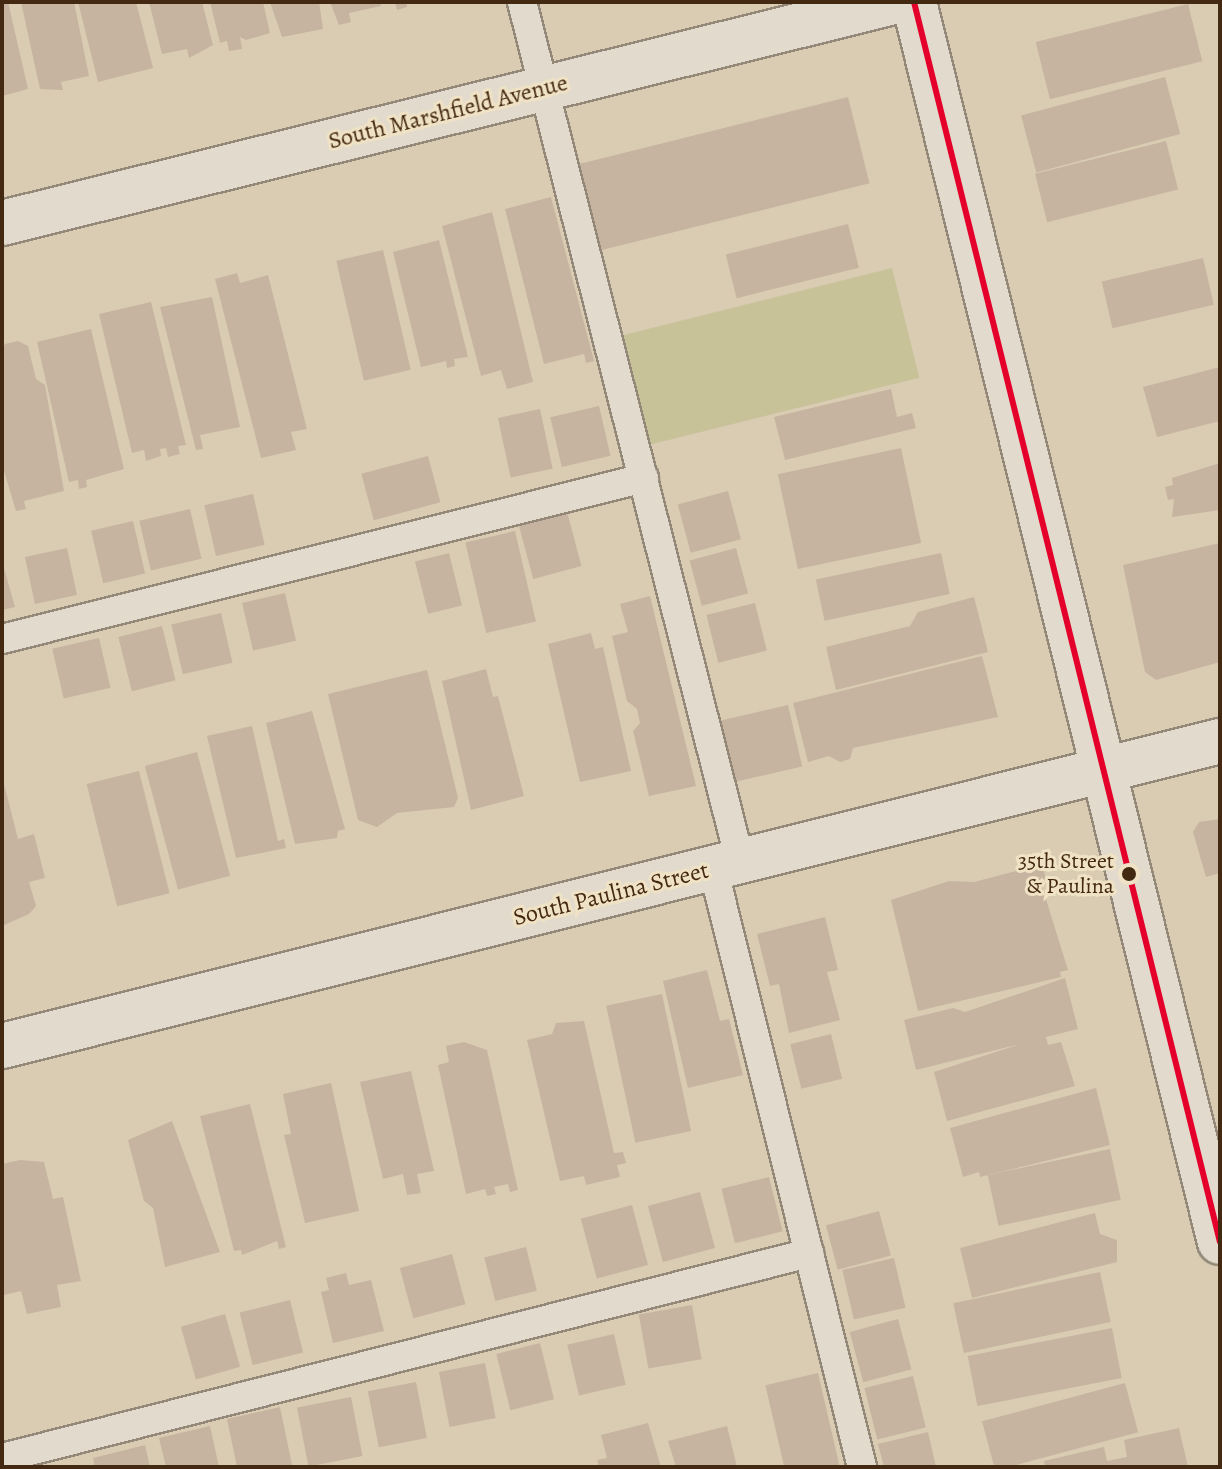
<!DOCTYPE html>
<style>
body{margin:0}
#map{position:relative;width:1222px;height:1469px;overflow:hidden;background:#d9ccb3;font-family:Alegreya,serif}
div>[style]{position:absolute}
.green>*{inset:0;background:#c8c298;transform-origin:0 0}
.building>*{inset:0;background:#c6b4a0;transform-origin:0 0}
.roads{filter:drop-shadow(2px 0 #948978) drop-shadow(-2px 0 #948978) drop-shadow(0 2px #948978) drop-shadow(0 -2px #948978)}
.service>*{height:28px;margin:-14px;padding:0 14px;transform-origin:14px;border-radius:14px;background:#e1dacd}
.minor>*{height:44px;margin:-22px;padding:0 22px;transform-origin:22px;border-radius:22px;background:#e1dacd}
.secondary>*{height:44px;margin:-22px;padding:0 22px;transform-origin:22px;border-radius:22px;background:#e1dacd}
.bus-1>*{height:6px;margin:-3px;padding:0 3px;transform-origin:3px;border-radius:3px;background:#e4002b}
.dots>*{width:22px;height:22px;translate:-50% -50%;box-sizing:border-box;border:4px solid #f0e2c4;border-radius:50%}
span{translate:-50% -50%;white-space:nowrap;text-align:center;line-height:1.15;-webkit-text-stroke:6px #f0e2c4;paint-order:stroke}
.bus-label{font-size:22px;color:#442912}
.right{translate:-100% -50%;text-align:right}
.street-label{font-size:24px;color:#442912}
.frame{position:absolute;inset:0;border:4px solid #442912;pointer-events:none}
</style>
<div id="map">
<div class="green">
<i style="left:892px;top:268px;width:113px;height:285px;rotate:76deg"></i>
</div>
<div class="building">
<i style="clip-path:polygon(2px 2px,8px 2px,28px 89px,2px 96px)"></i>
<i style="clip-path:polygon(21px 2px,74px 2px,89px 76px,61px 82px,63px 90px,40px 89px)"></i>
<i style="clip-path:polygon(78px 2px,136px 2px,153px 68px,98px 82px)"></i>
<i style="clip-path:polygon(149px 2px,202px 2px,213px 45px,189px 58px,187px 49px,162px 54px)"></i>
<i style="clip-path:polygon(210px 2px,263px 2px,270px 33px,246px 40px,240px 37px,242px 49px,229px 51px,227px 41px,220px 43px)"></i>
<i style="clip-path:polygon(270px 2px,319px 2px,323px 29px,282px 37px)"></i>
<i style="clip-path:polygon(330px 2px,380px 2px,381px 6px,349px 13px,351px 22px,339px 25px)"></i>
<i style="clip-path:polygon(395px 2px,406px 2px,407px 7px,397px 10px)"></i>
<i style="left:1188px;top:4px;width:59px;height:157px;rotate:76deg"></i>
<i style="left:1165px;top:77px;width:59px;height:149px;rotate:75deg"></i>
<i style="left:848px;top:97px;width:89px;height:278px;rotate:76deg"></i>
<i style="left:1166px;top:141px;width:50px;height:135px;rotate:76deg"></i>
<i style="clip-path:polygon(551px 197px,594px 361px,586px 363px,584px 354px,544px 364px,505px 209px)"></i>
<i style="clip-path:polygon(492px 212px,533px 382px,507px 389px,501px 370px,481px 376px,442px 226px)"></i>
<i style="left:848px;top:224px;width:45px;height:126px;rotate:76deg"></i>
<i style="clip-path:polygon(439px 240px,468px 357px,454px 359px,455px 366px,447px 368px,446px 361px,421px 367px,393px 252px)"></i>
<i style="left:383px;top:250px;width:123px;height:48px;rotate:77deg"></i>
<i style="left:1203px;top:258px;width:48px;height:104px;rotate:77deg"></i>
<i style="clip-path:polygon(237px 273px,240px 283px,268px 275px,307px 429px,291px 432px,296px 450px,261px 458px,215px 279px)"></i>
<i style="clip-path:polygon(212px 297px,240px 427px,200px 435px,203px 449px,196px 450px,160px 307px)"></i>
<i style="clip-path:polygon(151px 302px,186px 445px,178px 446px,180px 454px,168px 457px,166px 448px,160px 449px,161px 456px,146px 461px,144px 450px,132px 453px,99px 314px)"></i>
<i style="clip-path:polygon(91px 329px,124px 469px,86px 480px,87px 487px,79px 489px,78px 480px,69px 482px,37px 342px)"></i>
<i style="clip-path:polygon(18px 341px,28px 346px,36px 379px,45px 385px,64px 491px,24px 501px,26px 509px,16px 511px,2px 464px,2px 352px,5px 344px)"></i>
<i style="clip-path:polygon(1220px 367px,1220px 421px,1157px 437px,1143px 387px)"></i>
<i style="clip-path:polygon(891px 389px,897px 417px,912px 413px,916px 428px,785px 460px,774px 417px)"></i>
<i style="left:599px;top:406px;width:51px;height:50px;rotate:77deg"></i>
<i style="left:540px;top:409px;width:61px;height:43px;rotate:78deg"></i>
<i style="left:901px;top:448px;width:97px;height:126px;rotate:78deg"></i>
<i style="left:428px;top:456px;width:48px;height:69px;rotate:75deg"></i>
<i style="clip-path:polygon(1220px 463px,1220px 510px,1172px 517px,1174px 499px,1168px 500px,1165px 487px,1173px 485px,1172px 478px)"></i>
<i style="left:728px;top:491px;width:50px;height:52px;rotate:75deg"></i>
<i style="left:253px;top:494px;width:52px;height:50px;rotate:77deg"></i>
<i style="left:190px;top:509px;width:51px;height:52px;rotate:77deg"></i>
<i style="left:567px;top:512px;width:56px;height:50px;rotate:75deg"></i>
<i style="left:133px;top:521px;width:54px;height:43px;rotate:77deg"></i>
<i style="left:515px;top:531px;width:93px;height:51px;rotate:77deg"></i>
<i style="clip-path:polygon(1220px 543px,1220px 662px,1156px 680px,1145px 672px,1123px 565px)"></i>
<i style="left:67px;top:548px;width:48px;height:43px;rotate:78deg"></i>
<i style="left:736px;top:548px;width:47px;height:48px;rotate:75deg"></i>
<i style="left:449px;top:553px;width:54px;height:35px;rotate:76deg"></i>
<i style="left:941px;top:553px;width:42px;height:128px;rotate:78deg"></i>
<i style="clip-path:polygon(2px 561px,15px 607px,2px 610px)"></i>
<i style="left:285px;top:593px;width:49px;height:44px;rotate:77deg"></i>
<i style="clip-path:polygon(650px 596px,696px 786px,649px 796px,633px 731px,640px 723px,637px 709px,627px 701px,612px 636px,628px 632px,620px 604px)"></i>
<i style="clip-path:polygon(974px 597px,988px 652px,836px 690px,826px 647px,910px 626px,918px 612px)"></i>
<i style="left:755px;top:603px;width:49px;height:50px;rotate:76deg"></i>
<i style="left:221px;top:613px;width:51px;height:51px;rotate:77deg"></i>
<i style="left:162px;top:626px;width:56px;height:45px;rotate:76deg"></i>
<i style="clip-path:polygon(591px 633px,595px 649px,603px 647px,631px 771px,580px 782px,548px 644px)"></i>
<i style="left:99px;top:638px;width:51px;height:48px;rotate:77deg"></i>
<i style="clip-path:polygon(982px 656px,998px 717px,853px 748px,850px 759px,840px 762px,829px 756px,808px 762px,793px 703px)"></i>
<i style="clip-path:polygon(486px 669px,493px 697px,498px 696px,524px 796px,471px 810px,442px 681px)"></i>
<i style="clip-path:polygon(427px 670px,458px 798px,454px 807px,397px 813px,377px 827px,358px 820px,328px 694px)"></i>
<i style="left:788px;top:705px;width:63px;height:72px;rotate:77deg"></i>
<i style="clip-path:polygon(312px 711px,345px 829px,338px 831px,337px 838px,295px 844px,266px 723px)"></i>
<i style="clip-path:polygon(252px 726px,278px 841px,284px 839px,286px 848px,236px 858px,207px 736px)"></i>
<i style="left:197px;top:752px;width:128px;height:54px;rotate:75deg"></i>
<i style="left:139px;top:771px;width:126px;height:54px;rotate:76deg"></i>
<i style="clip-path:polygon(2px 776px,18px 839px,34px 834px,45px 878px,29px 882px,36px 906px,29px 914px,2px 926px)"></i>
<i style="clip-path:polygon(1220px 819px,1220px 873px,1206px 877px,1193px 832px,1199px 822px)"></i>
<i style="clip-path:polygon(1032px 862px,1042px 865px,1046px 879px,1040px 880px,1068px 970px,1060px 972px,1061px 977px,918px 1011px,891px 900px,949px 881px,974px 882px,1020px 870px)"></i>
<i style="clip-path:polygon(825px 917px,838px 970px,827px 972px,840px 1020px,789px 1033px,779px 984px,770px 986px,757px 934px)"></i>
<i style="clip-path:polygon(707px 970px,720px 1021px,729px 1019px,743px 1075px,688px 1088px,663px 981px)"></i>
<i style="clip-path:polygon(1065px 978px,1078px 1029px,1046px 1037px,1048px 1045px,1061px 1042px,1075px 1086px,947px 1121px,934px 1072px,1020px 1044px,916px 1070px,904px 1020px,953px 1008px,965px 1012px)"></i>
<i style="left:662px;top:994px;width:140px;height:57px;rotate:78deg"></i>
<i style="clip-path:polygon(584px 1021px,614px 1153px,623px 1152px,626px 1163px,617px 1165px,620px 1177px,586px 1185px,584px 1176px,560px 1181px,527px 1040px,552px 1034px,556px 1023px)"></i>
<i style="left:831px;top:1034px;width:46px;height:42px;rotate:76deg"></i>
<i style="clip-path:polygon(464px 1042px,487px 1050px,518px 1190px,510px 1192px,508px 1184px,494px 1187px,496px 1194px,487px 1196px,485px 1189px,466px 1194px,438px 1065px,449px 1062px,446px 1046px)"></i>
<i style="clip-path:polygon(411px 1071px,434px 1171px,417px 1174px,421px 1193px,407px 1195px,403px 1174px,383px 1179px,360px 1082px)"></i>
<i style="clip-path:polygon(331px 1083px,359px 1211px,305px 1223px,284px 1135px,291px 1134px,283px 1094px)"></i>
<i style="clip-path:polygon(1096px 1088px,1110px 1145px,980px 1177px,979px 1172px,963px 1177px,950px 1128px)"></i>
<i style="clip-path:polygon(250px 1104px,286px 1247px,279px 1249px,277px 1241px,242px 1255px,241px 1250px,234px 1251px,200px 1116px)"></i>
<i style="clip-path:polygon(172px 1121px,220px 1252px,165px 1267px,153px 1208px,144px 1201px,128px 1140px)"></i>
<i style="left:1110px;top:1149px;width:52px;height:125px;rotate:78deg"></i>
<i style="clip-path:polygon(20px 1160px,44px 1162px,53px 1199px,63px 1197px,81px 1281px,57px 1285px,61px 1307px,27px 1314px,21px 1291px,4px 1295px,2px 1288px,2px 1164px)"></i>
<i style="left:769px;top:1177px;width:56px;height:49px;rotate:76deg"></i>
<i style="left:700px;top:1192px;width:58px;height:54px;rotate:75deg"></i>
<i style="left:632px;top:1205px;width:62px;height:53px;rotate:75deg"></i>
<i style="left:879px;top:1211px;width:46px;height:55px;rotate:75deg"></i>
<i style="clip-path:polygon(1095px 1213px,1100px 1234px,1117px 1240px,1117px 1262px,972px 1298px,960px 1248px)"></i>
<i style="left:526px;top:1247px;width:45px;height:43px;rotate:76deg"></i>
<i style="left:452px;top:1254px;width:52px;height:54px;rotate:75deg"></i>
<i style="left:894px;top:1258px;width:51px;height:53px;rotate:77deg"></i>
<i style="left:1100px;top:1272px;width:51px;height:150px;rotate:78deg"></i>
<i style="clip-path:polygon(346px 1273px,349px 1285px,371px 1280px,384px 1331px,333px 1343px,321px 1292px,329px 1290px,326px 1278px)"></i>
<i style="left:290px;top:1300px;width:54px;height:52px;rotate:76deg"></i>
<i style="left:692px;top:1305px;width:55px;height:54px;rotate:80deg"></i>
<i style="left:225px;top:1314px;width:55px;height:46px;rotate:74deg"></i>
<i style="left:898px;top:1319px;width:52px;height:50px;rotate:75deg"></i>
<i style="left:1112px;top:1328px;width:51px;height:147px;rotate:79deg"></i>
<i style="left:614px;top:1334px;width:52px;height:48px;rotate:77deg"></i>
<i style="left:540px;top:1343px;width:58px;height:45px;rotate:76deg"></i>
<i style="left:485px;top:1363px;width:56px;height:47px;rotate:79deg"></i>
<i style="left:818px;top:1373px;width:97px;height:54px;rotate:77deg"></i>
<i style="left:913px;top:1376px;width:53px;height:50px;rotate:76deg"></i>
<i style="left:416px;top:1382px;width:57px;height:49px;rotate:79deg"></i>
<i style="left:1125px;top:1383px;width:51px;height:148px;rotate:75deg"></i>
<i style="left:351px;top:1397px;width:60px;height:55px;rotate:79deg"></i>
<i style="clip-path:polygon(280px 1407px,292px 1465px,237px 1467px,227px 1419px)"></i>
<i style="clip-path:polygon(648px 1423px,661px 1467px,599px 1467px,597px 1460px,607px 1458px,601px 1435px)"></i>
<i style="clip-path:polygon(210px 1426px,219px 1467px,166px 1467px,159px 1438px)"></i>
<i style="clip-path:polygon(727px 1426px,737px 1467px,676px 1467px,668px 1441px)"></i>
<i style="clip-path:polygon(1179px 1428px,1188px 1467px,1045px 1467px,1044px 1461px,1104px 1447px,1107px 1461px,1127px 1457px,1124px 1440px)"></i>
<i style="clip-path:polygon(928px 1432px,936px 1467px,884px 1467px,878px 1444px)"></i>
<i style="clip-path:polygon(145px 1445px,150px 1467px,95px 1467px,93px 1458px)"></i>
</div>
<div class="roads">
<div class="service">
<i style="left:522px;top:2px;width:886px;rotate:75.76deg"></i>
<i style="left:2px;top:639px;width:662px;rotate:-14.08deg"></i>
<i style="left:713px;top:868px;width:617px;rotate:76.03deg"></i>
<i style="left:2px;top:1458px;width:833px;rotate:-14.25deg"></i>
</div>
<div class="minor">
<i style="left:2px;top:223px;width:919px;rotate:-13.92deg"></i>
<i style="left:2px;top:1046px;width:1256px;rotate:-14.06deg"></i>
</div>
<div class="secondary">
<i style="left:914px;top:2px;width:1277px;rotate:76.14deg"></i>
</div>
</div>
<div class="bus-1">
<i style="left:914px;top:2px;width:1277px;rotate:76.14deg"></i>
</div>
<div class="dots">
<i style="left:1129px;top:874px;background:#442912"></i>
</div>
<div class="bus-label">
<span class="right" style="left:1114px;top:874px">35th Street<br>&amp; Paulina</span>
</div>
<div class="street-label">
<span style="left:448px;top:112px;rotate:-14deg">South Marshfield Avenue</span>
<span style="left:611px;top:894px;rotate:-14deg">South Paulina Street</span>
</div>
<div class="frame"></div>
</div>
